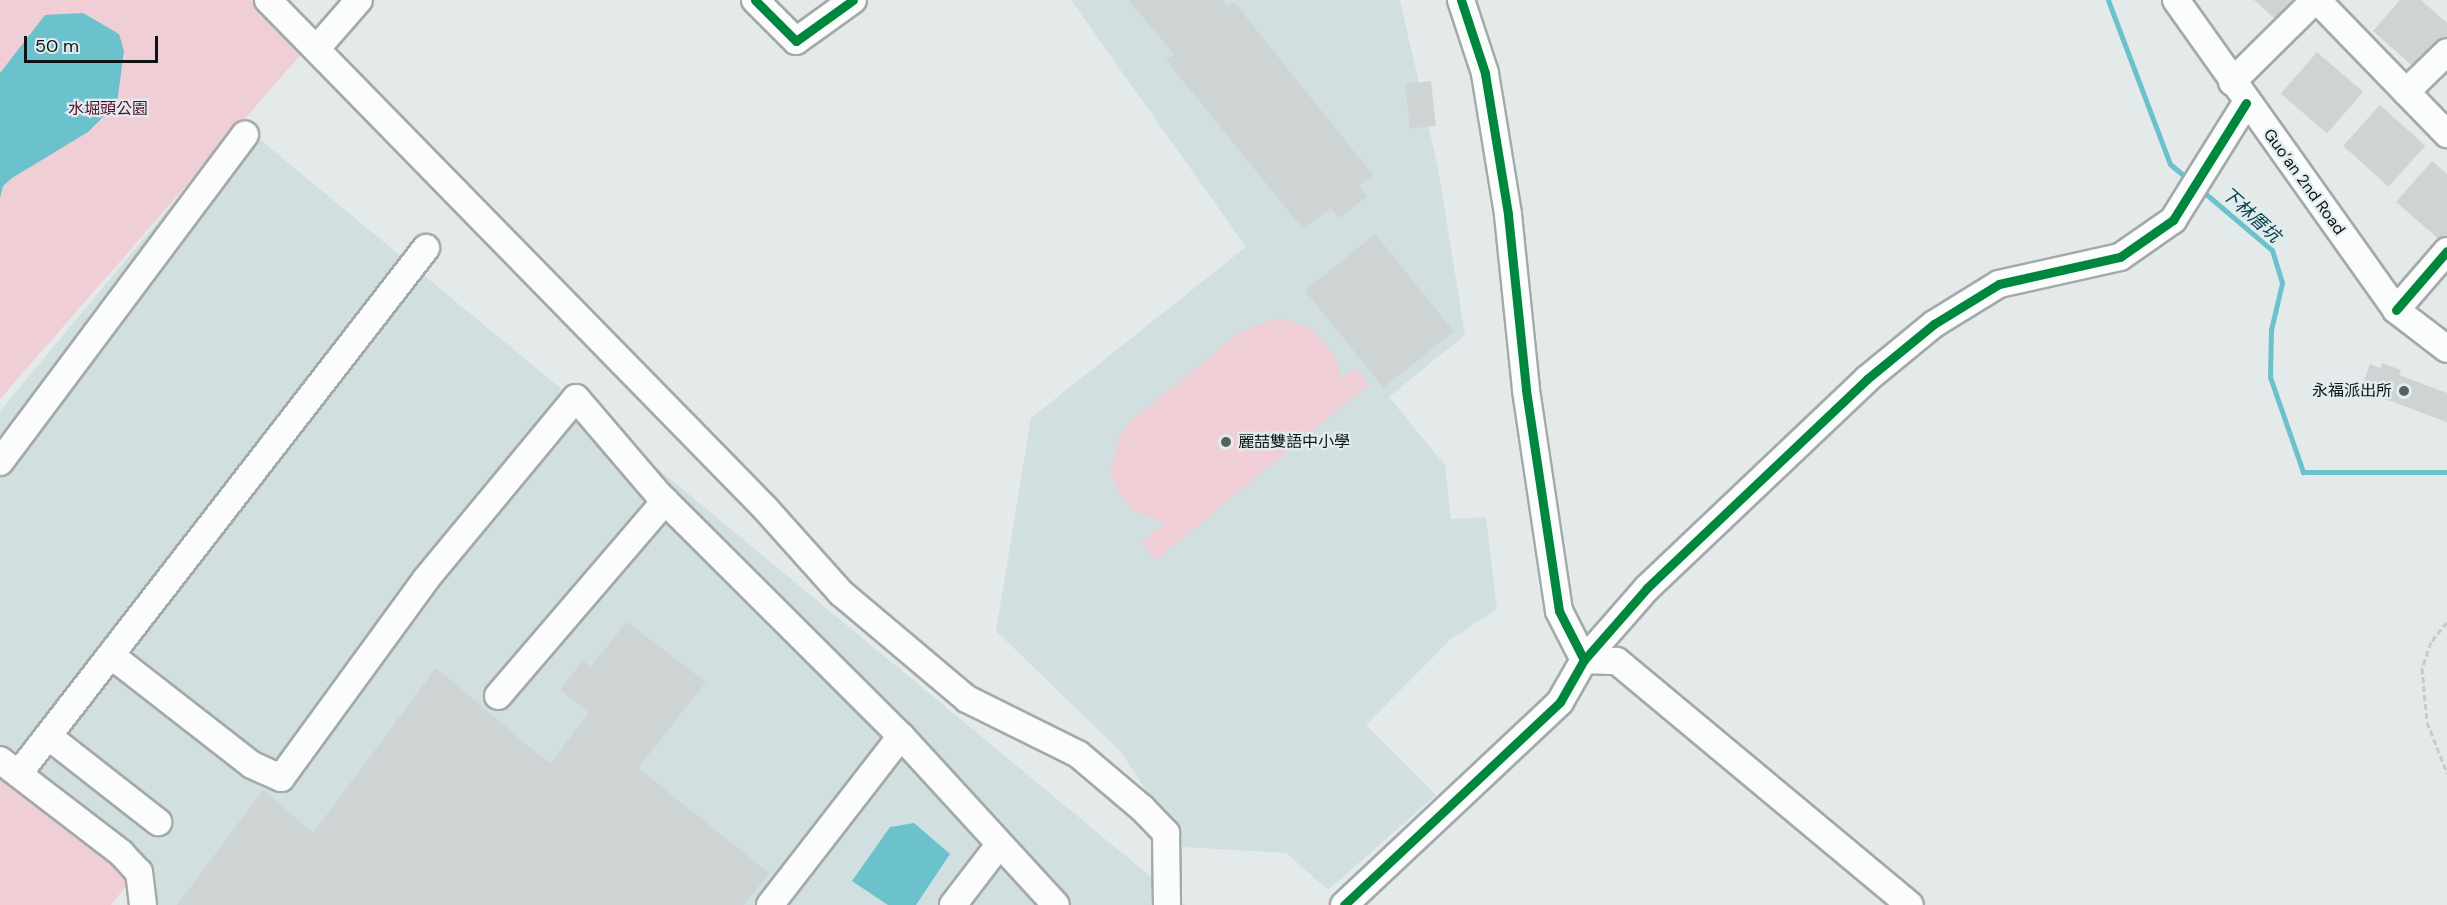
<!DOCTYPE html>
<meta charset="utf-8">
<style>
body{margin:0}
#map{position:relative;width:2447px;height:905px;overflow:hidden;background:#e4eaea;font-family:"DM Sans","Noto Sans TC",sans-serif}
div>[style]{position:absolute}
.built>*{inset:0;background:#d2dfe1}
.green>*{inset:0;background:#f0ced6}
.water>*{inset:0;background:#6bc1cc}
.stream>*{height:5px;margin:-2.5px;padding:0 2.5px;transform-origin:2.5px;border-radius:2.5px;background:#6bc1cc}
.building>*{inset:0;background:#ced3d3;transform-origin:0 0}
.path>*{height:3px;margin-top:-1.5px;transform-origin:0;background:repeating-linear-gradient(90deg,#c9cacb 0 6px,transparent 0 9px)}
.roads{filter:drop-shadow(2px 0 #a4a9a9) drop-shadow(-2px 0 #a4a9a9) drop-shadow(0 2px #a4a9a9) drop-shadow(0 -2px #a4a9a9)}
.minor>*{height:26px;margin:-13px;padding:0 13px;transform-origin:13px;border-radius:13px;background:#fbfcfc}
.cycleway>*{height:9px;margin:-4.5px;padding:0 4.5px;transform-origin:4.5px;border-radius:4.5px;background:#00873e}
.dots>*{width:16px;height:16px;translate:-50% -50%;box-sizing:border-box;border:3px solid #e0ecee;border-radius:50%}
span{translate:-50% -50%;white-space:nowrap;text-align:center;line-height:1.15;-webkit-text-stroke:4.5px #e0ecee;paint-order:stroke}
.park-label{font-size:16px;color:#590d28}
.street-label{font-size:16px;color:#0e1313}
.poi-label{font-size:16px;color:#0e1313}
.right{translate:-100% -50%;text-align:right}
.left{translate:0 -50%;text-align:left}
.water-label{font-size:18px;color:#063e45;font-style:italic}
.scale{position:absolute;left:24px;top:36px;width:134px;height:27px;box-sizing:border-box;border:3px solid #0e1313;border-top:0;padding-left:8px;font-size:18px;line-height:21px;white-space:nowrap;color:#0e1313;-webkit-text-stroke:4px #e0ecee;paint-order:stroke}
</style>
<div id="map">
<div class="built">
<i style="clip-path:polygon(1071px 0,1400px 0,1438px 168px,1465px 335px,1389px 397px,1445px 465px,1451px 519px,1486px 517px,1497px 609px,1451px 639px,1366px 725px,1436px 795px,1328px 890px,1286px 853px,1183px 847px,1121px 752px,996px 631px,1031px 418px,1246px 247px)"></i>
<i style="clip-path:polygon(240px 123px,1185px 905px,145px 905px,0 772px,0 411px)"></i>
</div>
<div class="green">
<i style="clip-path:polygon(0 0,259px 0,310px 44px,0 399px)"></i>
<i style="clip-path:polygon(1272px 319px,1289px 320px,1313px 330px,1336px 357px,1342px 379px,1355px 368px,1369px 384px,1156px 560px,1142px 543px,1165px 523px,1133px 511px,1114px 483px,1111px 468px,1120px 436px,1130px 422px,1239px 333px)"></i>
<i style="clip-path:polygon(0 764px,132px 878px,111px 905px,0 905px)"></i>
</div>
<div class="water">
<i style="clip-path:polygon(83px 13px,119px 34px,124px 51px,117px 103px,88px 132px,12px 178px,3px 186px,0 198px,0 73px,45px 15px)"></i>
<i style="clip-path:polygon(914px 823px,950px 854px,916px 905px,888px 905px,852px 881px,890px 827px)"></i>
</div>
<div class="stream">
<i style="left:2108px;top:0;width:175px;rotate:69.3deg"></i>
<i style="left:2170px;top:164px;width:26px;rotate:40deg"></i>
<i style="left:2200px;top:189px;width:94px;rotate:40.3deg"></i>
<i style="left:2272px;top:250px;width:34px;rotate:73deg"></i>
<i style="left:2282px;top:283px;width:48px;rotate:103.2deg"></i>
<i style="left:2271px;top:330px;width:47px;rotate:91.2deg"></i>
<i style="left:2270px;top:377px;width:101px;rotate:70.8deg"></i>
<i style="left:2303px;top:472px;width:144px"></i>
</div>
<div class="building">
<i style="clip-path:polygon(1128px 0,1222px 0,1228px 7px,1234px 2px,1373px 175px,1359px 186px,1367px 196px,1340px 218px,1331px 208px,1303px 229px,1166px 60px,1174px 54px)"></i>
<i style="clip-path:polygon(2254px 0,2292px 0,2275px 19px)"></i>
<i style="clip-path:polygon(2400px 0,2421px 0,2447px 23px,2447px 39px,2418px 71px,2373px 31px)"></i>
<i style="left:2317px;top:52px;width:61px;height:55px;rotate:41deg"></i>
<i style="left:1431px;top:81px;width:45px;height:26px;rotate:84deg"></i>
<i style="left:2380px;top:105px;width:61px;height:55px;rotate:42deg"></i>
<i style="clip-path:polygon(2432px 161px,2447px 174px,2447px 236px,2442px 242px,2396px 202px)"></i>
<i style="left:1375px;top:234px;width:125px;height:90px;rotate:51deg"></i>
<i style="clip-path:polygon(2382px 363px,2401px 370px,2399px 375px,2447px 393px,2447px 422px,2361px 390px,2370px 364px,2380px 368px)"></i>
<i style="clip-path:polygon(627px 622px,706px 682px,638px 768px,769px 873px,744px 905px,177px 905px,263px 790px,313px 833px,436px 668px,550px 764px,589px 712px,560px 690px,583px 660px,590px 667px)"></i>
</div>
<div class="path">
<i style="left:2447px;top:622px;width:26px;rotate:129deg"></i>
<i style="left:2431px;top:642px;width:28px;rotate:109deg"></i>
<i style="left:2422px;top:668px;width:54px;rotate:84.7deg"></i>
<i style="left:2427px;top:722px;width:55px;rotate:68.6deg"></i>
</div>
<div class="roads">
<div class="minor">
<i style="left:268px;top:0;width:711px;rotate:45.63deg"></i>
<i style="left:765px;top:508px;width:114px;rotate:48.2deg"></i>
<i style="left:841px;top:593px;width:165px;rotate:40.1deg"></i>
<i style="left:967px;top:699px;width:124px;rotate:26.4deg"></i>
<i style="left:1078px;top:754px;width:84px;rotate:40.2deg"></i>
<i style="left:1142px;top:808px;width:35px;rotate:46deg"></i>
<i style="left:1166px;top:833px;width:72px;rotate:89.2deg"></i>
<i style="left:755px;top:0;width:58px;rotate:45deg"></i>
<i style="left:796px;top:41px;width:70px;rotate:-35.7deg"></i>
<i style="left:2176px;top:0;width:380px;rotate:54.6deg"></i>
<i style="left:2396px;top:310px;width:64px;rotate:37.4deg"></i>
<i style="left:2317px;top:0;width:187px;rotate:45.9deg"></i>
<i style="left:318px;top:47px;width:62px;rotate:-48.9deg"></i>
<i style="left:2232px;top:82px;width:117px;rotate:-44.7deg"></i>
<i style="left:2406px;top:92px;width:57px;rotate:-44.3deg"></i>
<i style="left:2396px;top:310px;width:78px;rotate:-49.2deg"></i>
<i style="left:0;top:462px;width:409px;rotate:-53.2deg"></i>
<i style="left:112px;top:656px;width:177px;rotate:37.9deg"></i>
<i style="left:252px;top:765px;width:32px;rotate:24deg"></i>
<i style="left:281px;top:778px;width:246px;rotate:-53.9deg"></i>
<i style="left:426px;top:579px;width:235px;rotate:-50.4deg"></i>
<i style="left:576px;top:398px;width:126px;rotate:49.5deg"></i>
<i style="left:658px;top:494px;width:343px;rotate:44.9deg"></i>
<i style="left:901px;top:736px;width:229px;rotate:47.5deg"></i>
<i style="left:1584px;top:660px;width:96px;rotate:-48.8deg"></i>
<i style="left:1647px;top:588px;width:303px;rotate:-43.5deg"></i>
<i style="left:1867px;top:379px;width:87px;rotate:-39.4deg"></i>
<i style="left:1934px;top:324px;width:76px;rotate:-31.6deg"></i>
<i style="left:1999px;top:284px;width:124px;rotate:-12.6deg"></i>
<i style="left:2120px;top:257px;width:65px;rotate:-34.9deg"></i>
<i style="left:2173px;top:220px;width:138px;rotate:-58deg"></i>
<i style="left:1584px;top:660px;width:33px;rotate:2deg"></i>
<i style="left:1617px;top:661px;width:381px;rotate:39.8deg"></i>
<i style="left:498px;top:696px;width:257px;rotate:-49.4deg"></i>
<i style="left:48px;top:736px;width:140px;rotate:38deg"></i>
<i style="left:0;top:760px;width:153px;rotate:37.5deg"></i>
<i style="left:121px;top:853px;width:26px;rotate:47deg"></i>
<i style="left:139px;top:872px;width:33px;rotate:83deg"></i>
<i style="left:20px;top:772px;width:663px;rotate:-52.23deg"></i>
<i style="left:770px;top:905px;width:214px;rotate:-52.2deg"></i>
<i style="left:953px;top:905px;width:76px;rotate:-52.5deg"></i>
<i style="left:1344px;top:905px;width:296px;rotate:-43.2deg"></i>
<i style="left:1560px;top:702px;width:48px;rotate:-60.3deg"></i>
<i style="left:1584px;top:660px;width:55px;rotate:-117deg"></i>
<i style="left:1559px;top:611px;width:224px;rotate:-98.5deg"></i>
<i style="left:1526px;top:389px;width:176px;rotate:-95.9deg"></i>
<i style="left:1508px;top:214px;width:143px;rotate:-99.3deg"></i>
<i style="left:1485px;top:73px;width:77px;rotate:-108.2deg"></i>
</div>
</div>
<div class="cycleway">
<i style="left:755px;top:0;width:58px;rotate:45deg"></i>
<i style="left:796px;top:41px;width:70px;rotate:-35.7deg"></i>
<i style="left:2396px;top:310px;width:78px;rotate:-49.2deg"></i>
<i style="left:1584px;top:660px;width:96px;rotate:-48.8deg"></i>
<i style="left:1647px;top:588px;width:303px;rotate:-43.5deg"></i>
<i style="left:1867px;top:379px;width:87px;rotate:-39.4deg"></i>
<i style="left:1934px;top:324px;width:76px;rotate:-31.6deg"></i>
<i style="left:1999px;top:284px;width:124px;rotate:-12.6deg"></i>
<i style="left:2120px;top:257px;width:65px;rotate:-34.9deg"></i>
<i style="left:2173px;top:220px;width:138px;rotate:-58deg"></i>
<i style="left:1344px;top:905px;width:296px;rotate:-43.2deg"></i>
<i style="left:1560px;top:702px;width:48px;rotate:-60.3deg"></i>
<i style="left:1584px;top:660px;width:55px;rotate:-117deg"></i>
<i style="left:1559px;top:611px;width:224px;rotate:-98.5deg"></i>
<i style="left:1526px;top:389px;width:176px;rotate:-95.9deg"></i>
<i style="left:1508px;top:214px;width:143px;rotate:-99.3deg"></i>
<i style="left:1485px;top:73px;width:77px;rotate:-108.2deg"></i>
</div>
<div class="dots">
<i style="left:2404px;top:391px;background:#595e5e"></i>
<i style="left:1226px;top:442px;background:#595e5e"></i>
</div>
<div class="park-label">
<span style="left:108px;top:109px">水堀頭公園</span>
</div>
<div class="street-label">
<span style="left:2304px;top:182px;rotate:54deg">Guo’an 2nd Road</span>
</div>
<div class="poi-label">
<span class="right" style="left:2392px;top:391px">永福派出所</span>
<span class="left" style="left:1238px;top:442px">麗喆雙語中小學</span>
</div>
<div class="water-label">
<span style="left:2251px;top:215px;rotate:42deg">下林厝坑</span>
</div>
<div class="scale">50 m</div>
</div>
